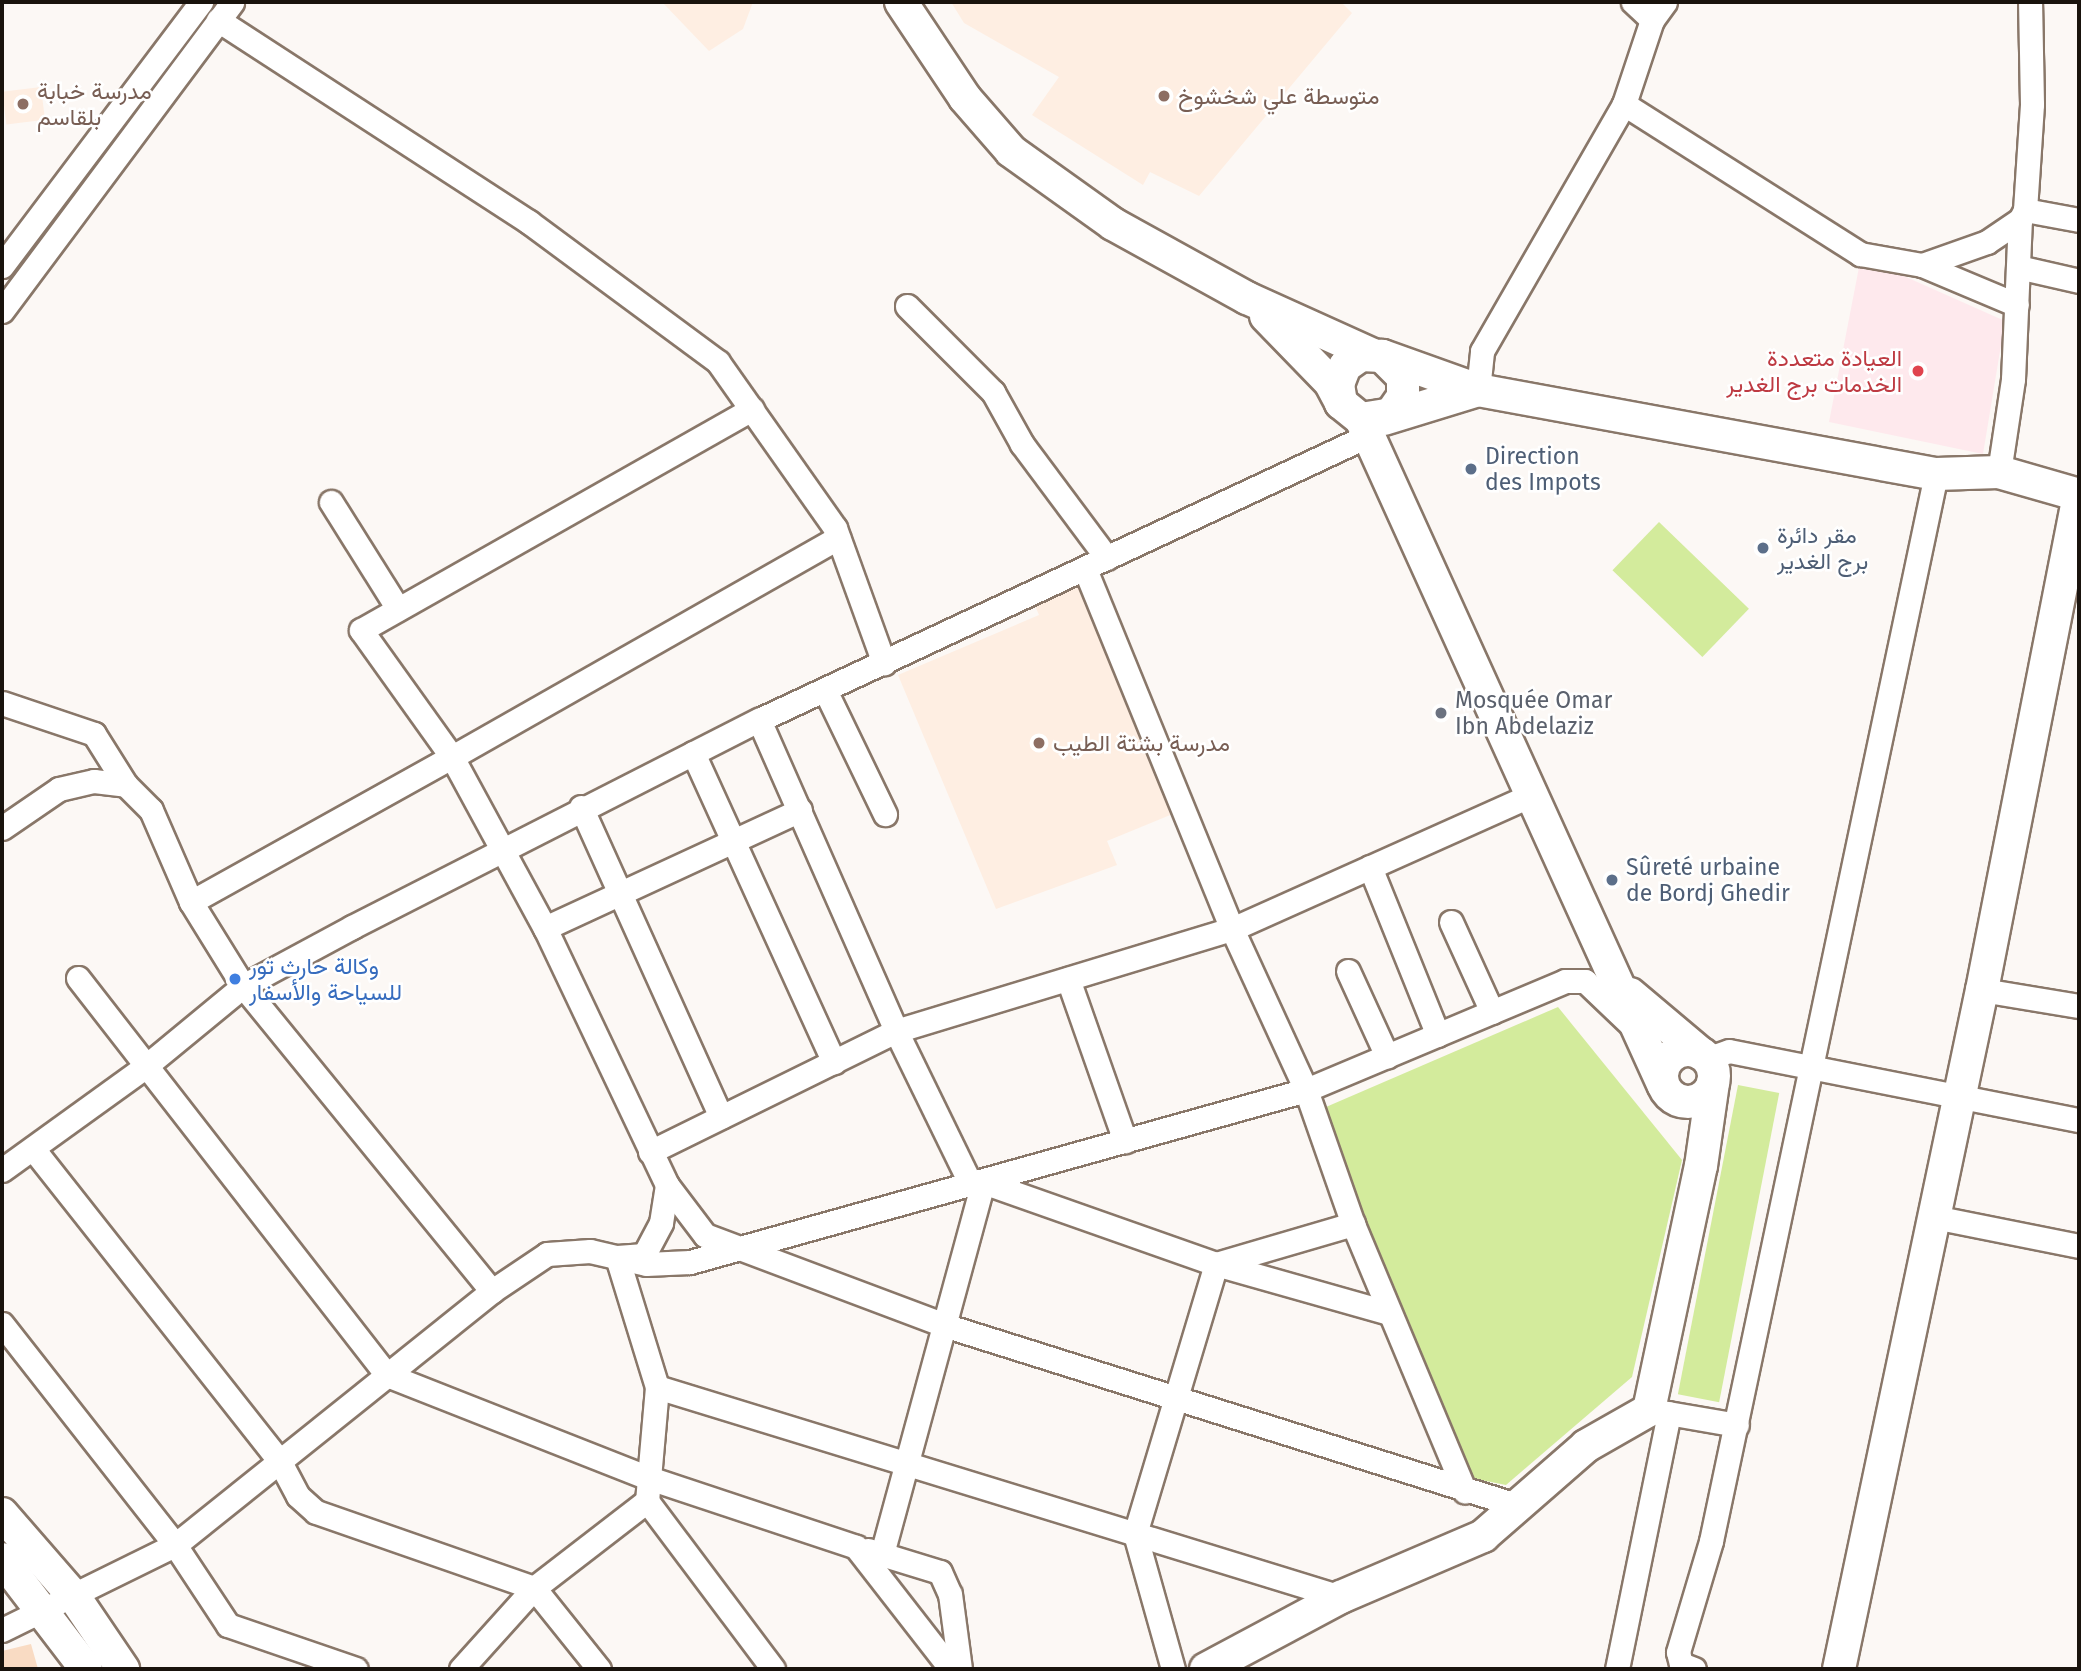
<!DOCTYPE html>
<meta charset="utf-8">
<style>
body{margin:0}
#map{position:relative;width:2081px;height:1671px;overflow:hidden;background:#fcf8f5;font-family:"Fira Sans",Vazirmatn,sans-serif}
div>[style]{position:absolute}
.built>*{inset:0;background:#feeee2;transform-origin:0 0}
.medical>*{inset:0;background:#fee9ed}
.green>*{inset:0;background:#d3eb9c;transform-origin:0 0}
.building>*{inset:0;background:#f9dbc3}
.roads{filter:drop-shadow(2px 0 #897769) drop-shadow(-2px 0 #897769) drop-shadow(0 2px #897769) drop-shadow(0 -2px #897769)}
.street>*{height:23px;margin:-11.5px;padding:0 11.5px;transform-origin:11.5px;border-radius:11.5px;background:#fff}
.secondary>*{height:32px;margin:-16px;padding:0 16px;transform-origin:16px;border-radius:16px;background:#fff}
.secondary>.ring{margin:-16px;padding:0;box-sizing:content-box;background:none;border:32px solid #fff;border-radius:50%}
.dots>*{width:19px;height:19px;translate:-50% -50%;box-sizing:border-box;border:4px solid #fff;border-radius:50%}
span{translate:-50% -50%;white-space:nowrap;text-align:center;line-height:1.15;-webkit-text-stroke:5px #fff;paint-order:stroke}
.education-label{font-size:23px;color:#785e54}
.left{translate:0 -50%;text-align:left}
.health-label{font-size:23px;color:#be3a42}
.right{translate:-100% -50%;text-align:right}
.service-label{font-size:23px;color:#4e5e75}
.worship-label{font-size:23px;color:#5b616d}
.shop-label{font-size:23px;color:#366cbe}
.frame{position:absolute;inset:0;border:4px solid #19130d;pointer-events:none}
</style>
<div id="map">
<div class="built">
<i style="clip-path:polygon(662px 2px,753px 2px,743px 29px,709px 51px)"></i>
<i style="clip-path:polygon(951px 2px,1341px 2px,1352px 13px,1199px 196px,1150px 172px,1143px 185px,1032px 115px,1059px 77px,964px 23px)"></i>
<i style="left:41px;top:87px;width:33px;height:39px;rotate:83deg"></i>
<i style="clip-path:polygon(1077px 583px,1088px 607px,1093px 605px,1180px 811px,1107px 841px,1117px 865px,996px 909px,898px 675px,1039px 615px,1033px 601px)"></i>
</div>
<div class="medical">
<i style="clip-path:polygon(1861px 257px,2005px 321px,1983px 454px,1829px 422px)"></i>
</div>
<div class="green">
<i style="left:1659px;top:522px;width:125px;height:67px;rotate:44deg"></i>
<i style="clip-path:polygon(1558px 1007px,1682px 1160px,1632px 1377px,1506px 1485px,1471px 1478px,1356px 1216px,1319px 1110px)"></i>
<i style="left:1738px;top:1085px;width:42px;height:315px;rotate:11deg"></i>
</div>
<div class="building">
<i style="clip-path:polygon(31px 1644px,38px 1669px,2px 1669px,2px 1651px)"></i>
</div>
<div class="roads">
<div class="street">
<i style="left:1633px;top:2px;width:26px;rotate:43deg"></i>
<i style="left:218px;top:20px;width:371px;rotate:33deg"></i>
<i style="left:529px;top:222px;width:235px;rotate:36.5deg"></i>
<i style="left:718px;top:362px;width:203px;rotate:54.8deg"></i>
<i style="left:835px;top:528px;width:144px;rotate:70.1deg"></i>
<i style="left:1624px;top:104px;width:280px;rotate:32.4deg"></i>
<i style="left:1860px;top:254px;width:63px;rotate:10.1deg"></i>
<i style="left:1922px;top:265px;width:103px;rotate:22.8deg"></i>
<i style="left:2025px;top:210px;width:55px;rotate:10.5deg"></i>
<i style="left:1922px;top:265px;width:69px;rotate:-19.5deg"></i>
<i style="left:1987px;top:242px;width:40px;rotate:-34deg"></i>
<i style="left:2px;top:266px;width:331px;rotate:-53deg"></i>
<i style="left:2018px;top:267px;width:63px;rotate:12.9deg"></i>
<i style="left:907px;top:306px;width:122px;rotate:45deg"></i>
<i style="left:993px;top:392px;width:60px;rotate:60.9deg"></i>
<i style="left:1022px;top:444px;width:142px;rotate:53.3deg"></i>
<i style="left:2px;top:311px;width:385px;rotate:-53.3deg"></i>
<i style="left:1478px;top:390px;width:39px;rotate:-84deg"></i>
<i style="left:1482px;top:351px;width:285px;rotate:-60.1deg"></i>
<i style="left:1624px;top:104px;width:89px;rotate:-71.6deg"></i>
<i style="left:1652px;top:20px;width:22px;rotate:-54deg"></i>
<i style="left:752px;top:409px;width:449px;rotate:150.5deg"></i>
<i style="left:361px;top:630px;width:156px;rotate:54.4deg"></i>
<i style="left:452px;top:757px;width:195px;rotate:61.5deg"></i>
<i style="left:545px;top:928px;width:284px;rotate:64.6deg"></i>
<i style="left:667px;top:1185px;width:63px;rotate:52.8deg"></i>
<i style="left:705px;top:1235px;width:259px;rotate:20.6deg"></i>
<i style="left:947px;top:1326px;width:596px;rotate:17.46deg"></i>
<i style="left:1999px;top:472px;width:94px;rotate:-81.4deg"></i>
<i style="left:2013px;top:379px;width:159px;rotate:-87.5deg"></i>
<i style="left:2020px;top:220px;width:11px;rotate:-63deg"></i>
<i style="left:2025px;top:210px;width:106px;rotate:-86.2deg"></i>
<i style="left:2032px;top:104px;width:102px;rotate:-91.1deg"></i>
<i style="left:331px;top:502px;width:126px;rotate:57.9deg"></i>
<i style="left:1085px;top:569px;width:389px;rotate:67.8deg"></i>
<i style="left:1232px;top:929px;width:177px;rotate:65.3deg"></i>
<i style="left:1306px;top:1090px;width:142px;rotate:70.7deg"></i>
<i style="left:1353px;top:1224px;width:290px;rotate:67.3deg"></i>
<i style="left:825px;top:690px;width:138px;rotate:64.2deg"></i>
<i style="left:2px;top:703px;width:97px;rotate:18.6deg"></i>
<i style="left:94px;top:734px;width:60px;rotate:57.9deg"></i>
<i style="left:759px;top:720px;width:340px;rotate:66.2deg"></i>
<i style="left:896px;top:1031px;width:171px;rotate:64deg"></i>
<i style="left:693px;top:753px;width:340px;rotate:65.5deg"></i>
<i style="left:452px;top:757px;width:444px;rotate:-29.6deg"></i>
<i style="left:581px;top:807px;width:340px;rotate:65.7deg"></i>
<i style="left:2px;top:828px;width:69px;rotate:-34.4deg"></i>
<i style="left:59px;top:789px;width:36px;rotate:-13deg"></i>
<i style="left:94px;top:781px;width:32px;rotate:7deg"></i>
<i style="left:126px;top:785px;width:35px;rotate:45deg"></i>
<i style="left:151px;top:810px;width:100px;rotate:66.5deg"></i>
<i style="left:191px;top:902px;width:99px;rotate:58.2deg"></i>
<i style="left:243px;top:986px;width:394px;rotate:50.8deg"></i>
<i style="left:1370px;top:867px;width:181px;rotate:68deg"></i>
<i style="left:191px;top:902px;width:296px;rotate:-29.1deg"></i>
<i style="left:1451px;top:922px;width:99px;rotate:65.5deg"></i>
<i style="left:545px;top:928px;width:281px;rotate:-24.8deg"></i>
<i style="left:1348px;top:971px;width:94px;rotate:65.4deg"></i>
<i style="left:78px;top:978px;width:503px;rotate:52.11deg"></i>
<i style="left:387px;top:1375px;width:282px;rotate:21.5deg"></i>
<i style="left:649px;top:1478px;width:218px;rotate:18.4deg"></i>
<i style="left:856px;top:1547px;width:155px;rotate:52.1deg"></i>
<i style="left:1068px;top:979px;width:172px;rotate:70.6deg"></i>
<i style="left:1982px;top:990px;width:98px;rotate:9.4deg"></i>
<i style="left:1706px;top:1059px;width:24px;rotate:-19deg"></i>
<i style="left:1729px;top:1051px;width:357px;rotate:11.2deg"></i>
<i style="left:34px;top:1150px;width:397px;rotate:51.7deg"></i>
<i style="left:280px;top:1462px;width:38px;rotate:62deg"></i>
<i style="left:298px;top:1496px;width:24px;rotate:42deg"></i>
<i style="left:316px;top:1512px;width:231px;rotate:19.2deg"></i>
<i style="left:534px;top:1588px;width:104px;rotate:51.3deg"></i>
<i style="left:650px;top:1152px;width:274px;rotate:-26.2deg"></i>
<i style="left:896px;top:1031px;width:351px;rotate:-16.9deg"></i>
<i style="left:1232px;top:929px;width:328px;rotate:-24.1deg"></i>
<i style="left:2px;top:1170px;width:178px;rotate:-35.8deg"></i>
<i style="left:146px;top:1066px;width:126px;rotate:-39.5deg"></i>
<i style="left:243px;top:986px;width:124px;rotate:-28.4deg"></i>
<i style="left:352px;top:927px;width:457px;rotate:-27deg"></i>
<i style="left:759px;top:720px;width:671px;rotate:-25.04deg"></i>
<i style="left:667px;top:1185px;width:38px;rotate:99deg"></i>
<i style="left:661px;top:1223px;width:36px;rotate:118deg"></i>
<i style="left:644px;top:1255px;width:27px;rotate:176deg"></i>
<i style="left:617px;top:1257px;width:136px;rotate:72.9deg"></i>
<i style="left:657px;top:1387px;width:114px;rotate:95deg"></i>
<i style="left:647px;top:1501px;width:210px;rotate:53.1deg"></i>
<i style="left:1934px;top:1217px;width:148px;rotate:11.3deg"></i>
<i style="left:2px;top:1324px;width:281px;rotate:51.9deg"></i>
<i style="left:175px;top:1545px;width:96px;rotate:56.5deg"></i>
<i style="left:228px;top:1625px;width:135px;rotate:19deg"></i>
<i style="left:657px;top:1387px;width:716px;rotate:17.07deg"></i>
<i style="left:1656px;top:1411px;width:82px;rotate:9.8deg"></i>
<i style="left:868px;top:1550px;width:75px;rotate:17deg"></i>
<i style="left:940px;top:1572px;width:24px;rotate:66deg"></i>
<i style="left:950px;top:1594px;width:76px;rotate:82.4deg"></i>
<i style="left:882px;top:1554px;width:385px;rotate:-74.8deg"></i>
<i style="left:983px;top:1182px;width:247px;rotate:19.4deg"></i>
<i style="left:1216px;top:1264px;width:180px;rotate:15.8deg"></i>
<i style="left:2px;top:1630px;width:193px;rotate:-26.2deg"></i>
<i style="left:175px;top:1545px;width:406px;rotate:-38.7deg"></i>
<i style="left:492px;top:1291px;width:66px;rotate:-33.9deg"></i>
<i style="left:547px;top:1254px;width:43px;rotate:-4deg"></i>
<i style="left:590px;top:1251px;width:57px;rotate:13.1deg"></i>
<i style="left:646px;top:1264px;width:44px;rotate:-2.6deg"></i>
<i style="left:690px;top:1262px;width:640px;rotate:-15.6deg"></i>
<i style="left:1306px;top:1090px;width:281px;rotate:-22.8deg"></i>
<i style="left:1565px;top:981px;width:20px"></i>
<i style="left:1585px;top:981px;width:59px;rotate:43.6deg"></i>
<i style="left:461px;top:1669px;width:109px;rotate:-48deg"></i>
<i style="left:534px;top:1588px;width:143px;rotate:-37.6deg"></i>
<i style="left:1173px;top:1669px;width:140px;rotate:-105.7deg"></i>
<i style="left:1135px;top:1534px;width:282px;rotate:-73.3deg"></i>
<i style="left:1216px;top:1264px;width:143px;rotate:-16.3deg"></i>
<i style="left:1617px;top:1669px;width:261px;rotate:-78.5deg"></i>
<i style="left:1694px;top:1669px;width:14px;rotate:-159deg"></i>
<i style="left:1681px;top:1664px;width:12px;rotate:-104deg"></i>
<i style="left:1678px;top:1652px;width:116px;rotate:-73.4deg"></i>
<i style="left:1711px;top:1541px;width:1090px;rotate:-78.09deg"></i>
</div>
<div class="secondary">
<i style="left:901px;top:2px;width:115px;rotate:56.3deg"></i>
<i style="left:965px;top:98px;width:70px;rotate:49deg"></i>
<i style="left:1011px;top:151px;width:125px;rotate:35.6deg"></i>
<i style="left:1113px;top:224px;width:153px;rotate:28.9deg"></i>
<i style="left:1247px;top:298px;width:136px;rotate:24.3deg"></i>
<i style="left:1266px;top:316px;width:92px;rotate:45.9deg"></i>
<i style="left:1330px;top:382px;width:24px;rotate:62deg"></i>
<i style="left:1383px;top:356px;width:101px;rotate:19.7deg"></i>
<i style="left:1478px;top:390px;width:466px;rotate:10.4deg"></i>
<i style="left:1936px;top:474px;width:63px;rotate:-1.8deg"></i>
<i style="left:1999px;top:472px;width:83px;rotate:16deg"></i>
<i style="left:1361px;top:419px;width:30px;rotate:-9deg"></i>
<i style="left:1391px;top:414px;width:21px;rotate:-55deg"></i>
<i style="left:1403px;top:397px;width:20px;rotate:-90deg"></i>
<i style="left:1403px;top:377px;width:30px;rotate:-135deg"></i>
<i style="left:1382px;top:356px;width:21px;rotate:-177deg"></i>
<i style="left:1361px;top:355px;width:19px;rotate:145deg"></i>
<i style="left:1345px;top:366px;width:19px;rotate:111deg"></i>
<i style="left:1338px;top:384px;width:19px;rotate:81deg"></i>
<i style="left:1341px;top:403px;width:26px;rotate:39deg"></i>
<i style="left:1361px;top:419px;width:730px;rotate:65.58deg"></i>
<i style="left:1384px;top:419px;width:98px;rotate:-17.1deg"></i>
<i style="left:1630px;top:994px;width:92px;rotate:40.1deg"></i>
<i class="ring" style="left:1662px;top:1050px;width:20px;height:20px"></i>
<i style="left:2px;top:1514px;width:111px;rotate:49deg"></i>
<i style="left:75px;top:1598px;width:86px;rotate:55.9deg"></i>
<i style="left:2px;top:1559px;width:138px;rotate:52.6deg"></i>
<i style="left:1206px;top:1669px;width:153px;rotate:-28.1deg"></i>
<i style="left:1341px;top:1597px;width:155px;rotate:-23.2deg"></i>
<i style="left:1483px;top:1536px;width:137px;rotate:-41.1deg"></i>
<i style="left:1586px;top:1446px;width:73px;rotate:-29.7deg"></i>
<i style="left:1649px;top:1410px;width:249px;rotate:-78deg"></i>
<i style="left:1701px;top:1166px;width:84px;rotate:-81.8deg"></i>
<i style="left:1839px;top:1669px;width:694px;rotate:-78.11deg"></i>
<i style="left:1982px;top:990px;width:504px;rotate:-78.91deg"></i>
</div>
</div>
<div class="dots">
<i style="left:1164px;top:96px;background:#8d6e63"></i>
<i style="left:23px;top:104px;background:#8d6e63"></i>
<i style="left:1918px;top:371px;background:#e0444e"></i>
<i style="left:1471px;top:469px;background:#5c6f8a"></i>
<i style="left:1763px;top:548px;background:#5c6f8a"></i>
<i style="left:1441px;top:713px;background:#6b7280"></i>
<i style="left:1039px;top:743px;background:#8d6e63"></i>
<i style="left:1612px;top:880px;background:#5c6f8a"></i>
<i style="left:235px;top:979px;background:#3f7fe0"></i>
</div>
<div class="education-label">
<span class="left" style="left:37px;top:104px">مدرسة خبابة<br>بلقاسم</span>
<span class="left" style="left:1178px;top:96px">متوسطة علي شخشوخ</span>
<span class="left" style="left:1053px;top:743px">مدرسة بشتة الطيب</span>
</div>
<div class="health-label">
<span class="right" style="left:1902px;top:371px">العيادة متعددة<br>الخدمات برج الغدير</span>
</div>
<div class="service-label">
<span class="left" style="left:1485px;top:469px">Direction<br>des Impots</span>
<span class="left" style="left:1777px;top:548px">مقر دائرة<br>برج الغدير</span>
<span class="left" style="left:1626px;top:880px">Sûreté urbaine<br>de Bordj Ghedir</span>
</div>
<div class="worship-label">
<span class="left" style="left:1455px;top:713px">Mosquée Omar<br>Ibn Abdelaziz</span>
</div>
<div class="shop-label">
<span class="left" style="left:249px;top:979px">وكالة حارث تور<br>للسياحة والأسفار</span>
</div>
<div class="frame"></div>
</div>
